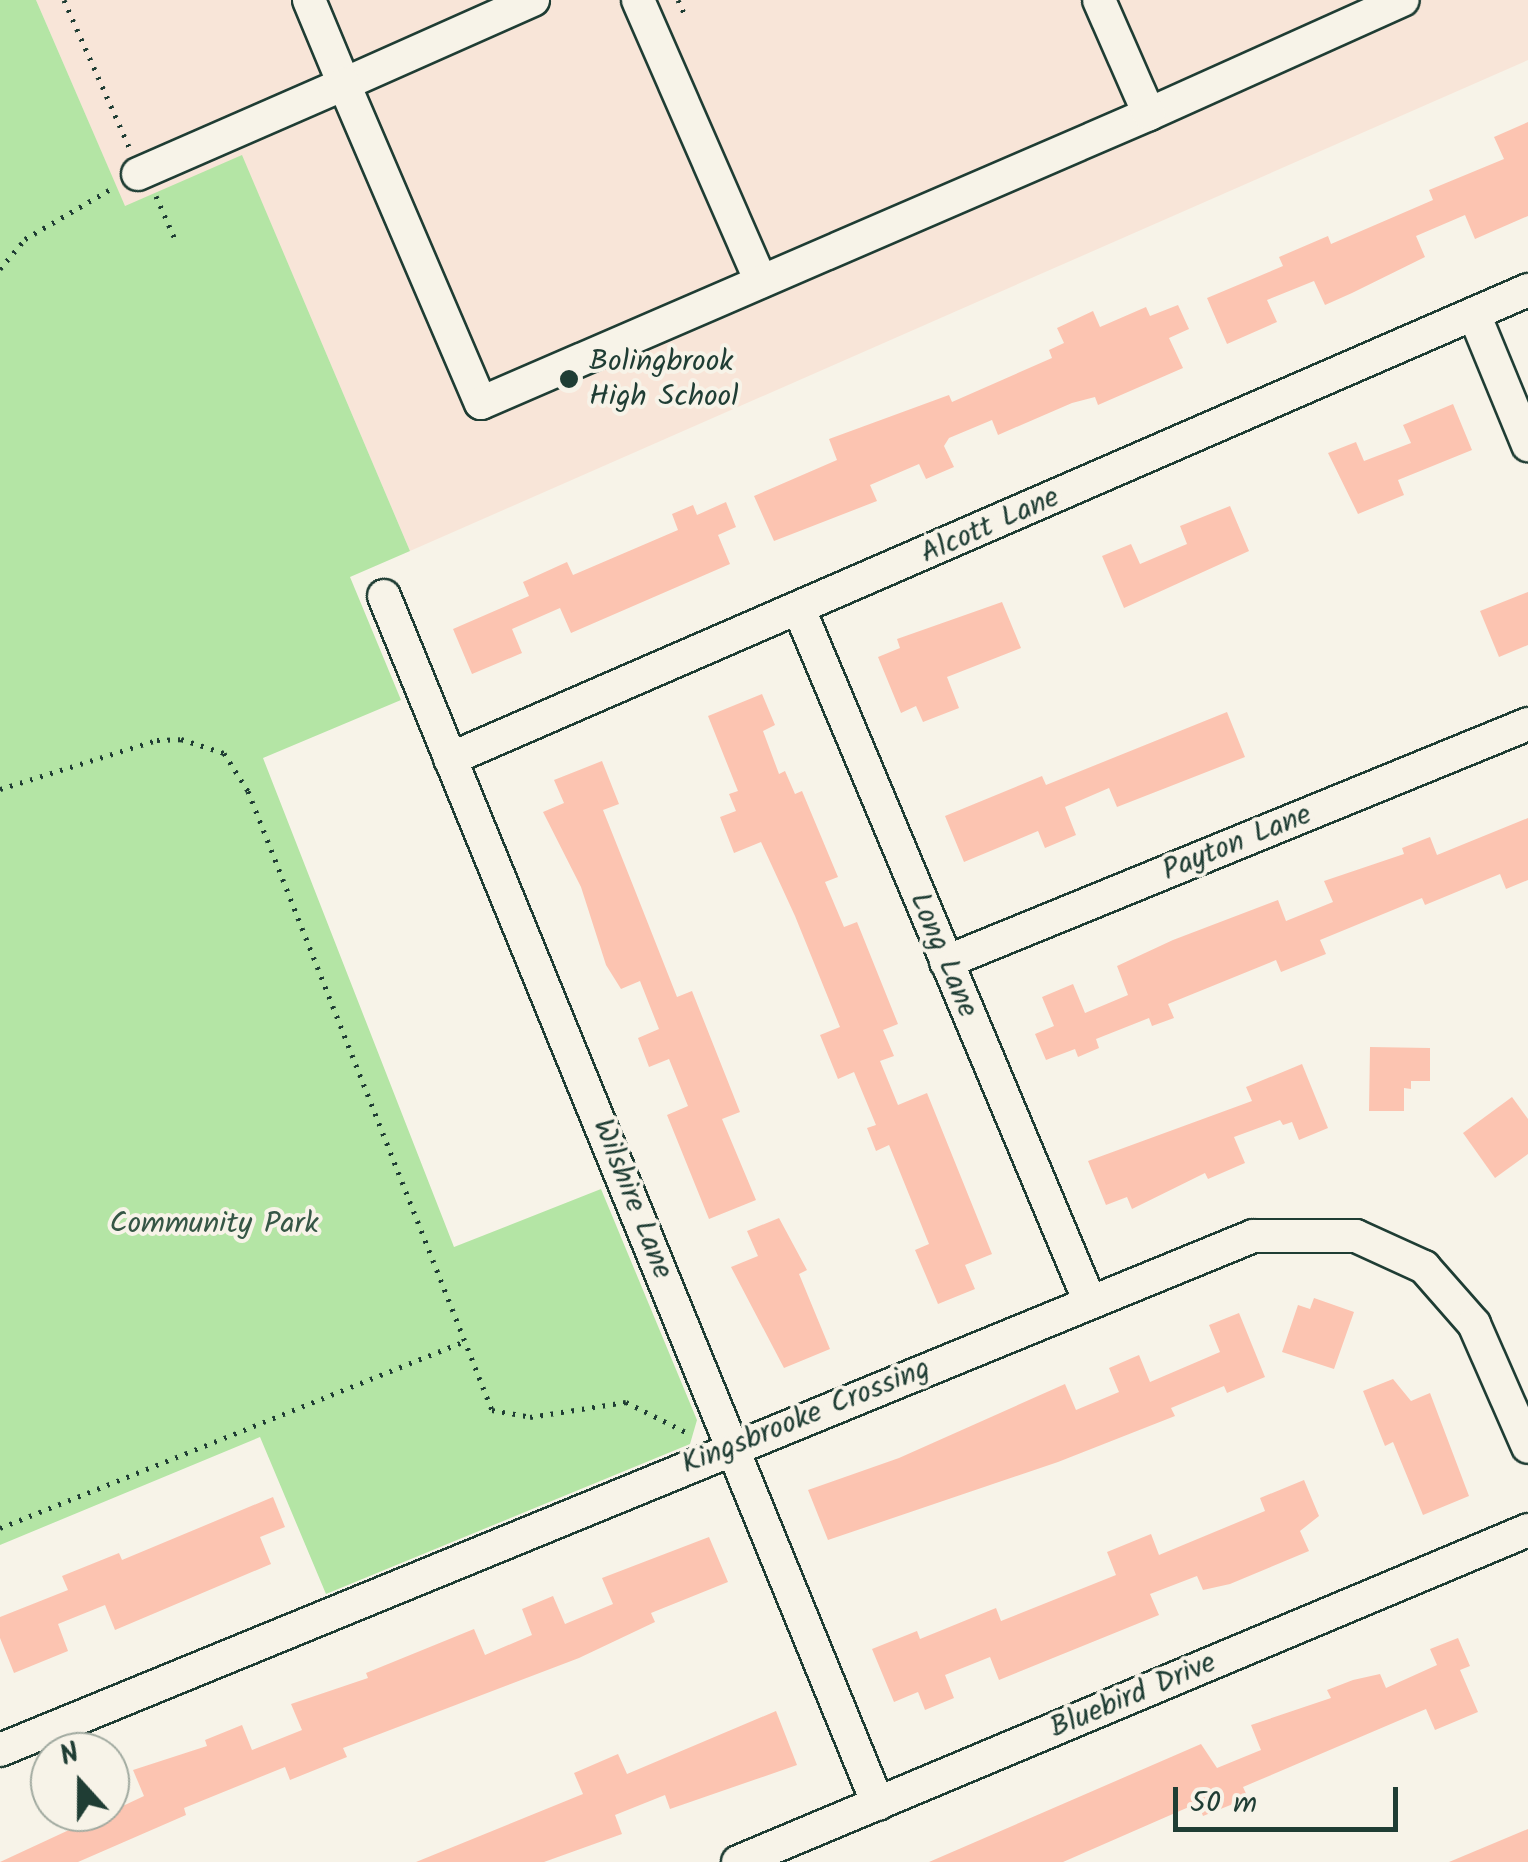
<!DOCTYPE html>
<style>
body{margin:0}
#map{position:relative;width:1528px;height:1862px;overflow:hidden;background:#f7f3e8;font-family:Kalam,sans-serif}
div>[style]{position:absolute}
.built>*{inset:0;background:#f8e5d8}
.green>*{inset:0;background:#b4e5a5}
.building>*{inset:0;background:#fcc4b1}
.path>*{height:5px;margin-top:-2.5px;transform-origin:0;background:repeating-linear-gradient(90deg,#1f3d34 0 2.5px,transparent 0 10.5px)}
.roads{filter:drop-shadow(2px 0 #1f3d34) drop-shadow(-2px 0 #1f3d34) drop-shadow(0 2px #1f3d34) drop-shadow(0 -2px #1f3d34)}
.minor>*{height:32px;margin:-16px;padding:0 16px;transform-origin:16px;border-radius:16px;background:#f7f3e8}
.dots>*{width:28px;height:28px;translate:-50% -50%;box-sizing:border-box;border:5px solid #f7f3e8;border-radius:50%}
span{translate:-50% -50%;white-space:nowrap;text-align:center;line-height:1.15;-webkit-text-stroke:8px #f7f3e8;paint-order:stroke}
.poi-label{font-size:30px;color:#1f3d34}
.left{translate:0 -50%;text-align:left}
.street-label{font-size:30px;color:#1f3d34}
.park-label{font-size:30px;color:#355645}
.north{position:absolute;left:30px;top:1732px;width:100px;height:100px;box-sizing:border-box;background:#f7f3e8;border:2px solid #a1aaa0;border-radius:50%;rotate:339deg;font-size:28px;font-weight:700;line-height:40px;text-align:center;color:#1f3d34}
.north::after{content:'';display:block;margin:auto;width:35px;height:45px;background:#1f3d34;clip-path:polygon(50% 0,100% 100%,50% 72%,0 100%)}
.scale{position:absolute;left:1173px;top:1787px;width:225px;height:45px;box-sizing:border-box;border:5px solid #1f3d34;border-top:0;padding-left:12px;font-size:30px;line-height:35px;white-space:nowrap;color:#1f3d34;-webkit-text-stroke:8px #f7f3e8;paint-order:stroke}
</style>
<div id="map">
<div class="built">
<i style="clip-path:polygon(36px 0,1528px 0,1528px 60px,410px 551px,242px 156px,125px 207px)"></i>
</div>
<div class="green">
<i style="clip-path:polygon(0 0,36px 0,125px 206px,242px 155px,410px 551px,350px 577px,401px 700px,263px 758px,454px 1247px,601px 1189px,697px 1420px,690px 1444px,326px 1594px,260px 1437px,0 1545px)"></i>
</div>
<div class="building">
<i style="clip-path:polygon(1528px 122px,1528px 216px,1475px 239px,1465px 215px,1416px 236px,1425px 257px,1352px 293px,1325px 305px,1314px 281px,1267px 300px,1277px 322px,1227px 344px,1207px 298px,1283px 266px,1279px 257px,1328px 236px,1331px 244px,1433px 200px,1429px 190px,1504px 159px,1494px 137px)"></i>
<i style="clip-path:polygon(1178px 305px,1189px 329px,1169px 338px,1183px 368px,1098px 405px,1095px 397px,1072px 403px,998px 435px,992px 420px,949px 438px,944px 446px,954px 467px,926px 479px,919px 464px,870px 485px,877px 501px,774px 541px,754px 496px,837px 460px,829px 439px,949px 395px,952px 402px,1052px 358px,1049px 350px,1064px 343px,1057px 328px,1093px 311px,1100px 327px,1146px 307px,1150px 316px)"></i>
<i style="clip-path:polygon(1453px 404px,1472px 450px,1398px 480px,1404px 495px,1358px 514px,1328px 453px,1356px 442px,1364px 461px,1411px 443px,1403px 425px)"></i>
<i style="clip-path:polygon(726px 502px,736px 527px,718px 535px,730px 564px,571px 633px,560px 608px,512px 629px,522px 653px,472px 674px,453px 629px,529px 596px,523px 582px,567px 562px,573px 575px,678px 530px,672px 514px,693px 505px,697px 515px)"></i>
<i style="clip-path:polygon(1230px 506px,1249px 551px,1124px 608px,1102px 556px,1131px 544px,1140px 564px,1187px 544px,1180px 526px)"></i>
<i style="clip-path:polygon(1528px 592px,1528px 645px,1499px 657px,1480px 611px)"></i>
<i style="clip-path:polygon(1002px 602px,1021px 648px,947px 677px,959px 708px,923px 722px,916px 706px,901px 713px,878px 657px,900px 648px,897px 639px)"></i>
<i style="clip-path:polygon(762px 694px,775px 725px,763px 731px,779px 774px,785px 771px,795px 794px,802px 791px,838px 877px,825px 882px,844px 927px,857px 922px,898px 1024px,883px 1030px,894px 1056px,880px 1061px,898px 1105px,927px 1093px,992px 1254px,965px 1265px,975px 1289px,938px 1304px,915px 1250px,929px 1244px,889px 1145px,876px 1151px,867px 1128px,876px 1125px,854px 1072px,838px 1079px,820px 1035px,840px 1027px,795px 916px,761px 842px,734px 853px,720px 817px,736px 811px,729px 794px,738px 791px,708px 716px)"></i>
<i style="clip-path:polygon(1227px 712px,1245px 757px,1117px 807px,1109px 788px,1065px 807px,1076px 835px,1045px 848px,1038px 831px,964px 862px,945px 816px,1042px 776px,1046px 785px)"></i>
<i style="clip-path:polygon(602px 761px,619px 804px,603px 810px,636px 893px,677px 997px,692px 991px,740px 1112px,722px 1119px,756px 1200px,709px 1219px,667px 1115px,688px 1106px,669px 1059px,649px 1067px,638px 1038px,659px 1029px,640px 981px,621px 989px,606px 965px,581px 887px,543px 812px,564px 803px,554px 780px)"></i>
<i style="clip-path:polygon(1528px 818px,1528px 880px,1506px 889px,1500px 874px,1425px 905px,1422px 898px,1320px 940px,1326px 954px,1281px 972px,1276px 960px,1168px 1004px,1174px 1018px,1152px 1026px,1149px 1018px,1096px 1039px,1099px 1048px,1078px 1057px,1075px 1049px,1046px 1060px,1035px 1034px,1054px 1026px,1042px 997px,1073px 984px,1085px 1013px,1128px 995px,1117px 966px,1173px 940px,1278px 900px,1286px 921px,1333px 902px,1324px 881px,1404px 854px,1402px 848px,1430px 837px,1437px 855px)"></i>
<i style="clip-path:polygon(1370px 1047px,1430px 1048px,1430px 1081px,1411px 1081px,1411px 1089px,1404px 1088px,1404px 1111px,1369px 1111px)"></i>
<i style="clip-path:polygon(1302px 1064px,1328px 1128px,1299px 1140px,1292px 1122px,1283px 1125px,1280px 1120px,1234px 1137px,1245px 1163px,1208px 1179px,1205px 1173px,1132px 1209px,1127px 1197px,1106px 1205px,1088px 1161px,1252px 1101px,1246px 1087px)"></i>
<i style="clip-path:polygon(1512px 1097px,1528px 1119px,1528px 1154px,1495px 1178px,1463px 1133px)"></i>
<i style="clip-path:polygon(779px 1218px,807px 1270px,799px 1274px,830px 1349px,784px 1368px,731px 1267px,758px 1256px,747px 1231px)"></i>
<i style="clip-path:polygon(1314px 1298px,1354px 1312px,1334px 1369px,1282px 1352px,1298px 1305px,1310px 1309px)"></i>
<i style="clip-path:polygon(1239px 1313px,1265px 1377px,1227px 1393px,1224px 1386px,1171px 1408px,1175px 1416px,1058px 1462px,828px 1540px,808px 1490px,899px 1458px,1065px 1384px,1076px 1410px,1119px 1392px,1109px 1368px,1139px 1355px,1150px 1382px,1220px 1352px,1209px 1325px)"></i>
<i style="clip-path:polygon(1393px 1379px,1411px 1401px,1430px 1393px,1469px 1496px,1423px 1515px,1393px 1442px,1385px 1446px,1363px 1391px)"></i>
<i style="clip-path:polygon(1304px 1480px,1319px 1516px,1300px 1531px,1309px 1551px,1230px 1584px,1203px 1590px,1197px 1576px,1150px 1594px,1159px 1615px,999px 1680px,990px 1657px,945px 1675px,954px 1698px,925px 1710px,918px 1692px,894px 1702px,872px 1649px,917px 1631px,920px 1639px,996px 1608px,1001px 1621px,1116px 1575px,1107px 1552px,1151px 1534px,1159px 1555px,1265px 1511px,1260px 1498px)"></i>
<i style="clip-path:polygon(273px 1497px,285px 1527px,260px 1537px,271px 1564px,115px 1630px,105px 1605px,58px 1624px,68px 1651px,14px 1673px,0 1638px,0 1617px,68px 1590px,62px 1576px,119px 1553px,122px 1560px)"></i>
<i style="clip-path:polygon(709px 1537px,728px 1582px,651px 1613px,655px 1622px,579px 1658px,343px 1748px,347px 1757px,290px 1780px,285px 1767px,184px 1808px,186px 1815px,78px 1862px,0 1862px,69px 1830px,62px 1812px,110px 1812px,144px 1796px,133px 1770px,207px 1746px,205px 1740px,242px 1725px,252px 1750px,302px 1730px,291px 1704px,368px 1678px,366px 1673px,474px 1629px,485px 1655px,532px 1635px,522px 1609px,553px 1596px,565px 1624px,613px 1604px,602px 1578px)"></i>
<i style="clip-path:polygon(1458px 1638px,1470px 1666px,1460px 1670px,1478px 1712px,1435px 1730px,1426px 1709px,1243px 1787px,1248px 1798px,1203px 1816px,1198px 1803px,1063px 1862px,929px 1862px,1201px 1744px,1217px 1768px,1261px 1750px,1251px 1725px,1331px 1698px,1327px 1690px,1353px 1680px,1380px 1674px,1386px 1688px,1437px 1665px,1430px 1649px)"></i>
<i style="clip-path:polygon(776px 1711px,797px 1765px,670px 1809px,665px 1795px,615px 1815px,622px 1834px,544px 1862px,416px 1862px,583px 1794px,574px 1773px,618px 1754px,627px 1774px)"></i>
<i style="clip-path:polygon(1528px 1829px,1528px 1862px,1449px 1862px)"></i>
</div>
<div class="path">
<i style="left:64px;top:0;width:161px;rotate:66.1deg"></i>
<i style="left:678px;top:0;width:19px;rotate:65deg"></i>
<i style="left:156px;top:196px;width:47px;rotate:66.2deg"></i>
<i style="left:0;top:269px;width:39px;rotate:-50deg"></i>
<i style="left:25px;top:239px;width:103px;rotate:-30.3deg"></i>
<i style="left:0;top:789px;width:164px;rotate:-17.3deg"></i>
<i style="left:157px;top:740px;width:24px;rotate:-2deg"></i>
<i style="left:181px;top:739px;width:45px;rotate:18deg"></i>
<i style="left:224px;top:753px;width:45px;rotate:57.7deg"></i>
<i style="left:248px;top:791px;width:665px;rotate:68.49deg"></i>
<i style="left:492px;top:1410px;width:39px;rotate:10deg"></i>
<i style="left:530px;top:1417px;width:97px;rotate:-8.9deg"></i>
<i style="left:626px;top:1402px;width:69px;rotate:26.6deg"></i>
<i style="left:0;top:1528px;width:497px;rotate:-21.9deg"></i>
</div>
<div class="roads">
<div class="minor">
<i style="left:309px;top:0;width:91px;rotate:67.4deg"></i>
<i style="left:344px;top:84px;width:207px;rotate:-24deg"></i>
<i style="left:638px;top:0;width:307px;rotate:66.4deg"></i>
<i style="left:1149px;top:114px;width:278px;rotate:-24.2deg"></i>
<i style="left:138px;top:174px;width:225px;rotate:-23.6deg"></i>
<i style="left:344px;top:84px;width:347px;rotate:66.8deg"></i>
<i style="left:481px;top:403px;width:728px;rotate:-23.39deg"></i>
<i style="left:1149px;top:114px;width:124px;rotate:-113.7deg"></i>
<i style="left:1474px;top:314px;width:142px;rotate:67.6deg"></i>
<i style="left:384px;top:596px;width:1305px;rotate:67.76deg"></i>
<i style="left:799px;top:609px;width:749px;rotate:67.23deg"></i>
<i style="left:450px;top:759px;width:1176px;rotate:-23.51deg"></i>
<i style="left:946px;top:962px;width:629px;rotate:-22.24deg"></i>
<i style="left:0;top:1750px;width:1354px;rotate:-22.3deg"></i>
<i style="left:1253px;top:1236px;width:103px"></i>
<i style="left:1356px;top:1236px;width:75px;rotate:24.5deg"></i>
<i style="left:1424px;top:1267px;width:76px;rotate:48.7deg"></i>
<i style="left:1474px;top:1324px;width:134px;rotate:66.3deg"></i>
<i style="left:738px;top:1862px;width:857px;rotate:-22.79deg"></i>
</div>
</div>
<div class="dots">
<i style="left:569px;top:379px;background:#1f3d34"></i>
</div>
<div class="poi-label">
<span class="left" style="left:589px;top:379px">Bolingbrook<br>High School</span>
</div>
<div class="street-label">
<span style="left:990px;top:526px;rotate:-24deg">Alcott Lane</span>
<span style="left:1237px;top:843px;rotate:-22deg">Payton Lane</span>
<span style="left:943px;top:955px;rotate:67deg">Long Lane</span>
<span style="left:632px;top:1199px;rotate:68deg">Wilshire Lane</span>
<span style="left:806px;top:1417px;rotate:-22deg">Kingsbrooke Crossing</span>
<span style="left:1133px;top:1696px;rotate:-23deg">Bluebird Drive</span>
</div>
<div class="park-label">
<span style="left:214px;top:1224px">Community Park</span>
</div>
<div class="north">N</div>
<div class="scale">50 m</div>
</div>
